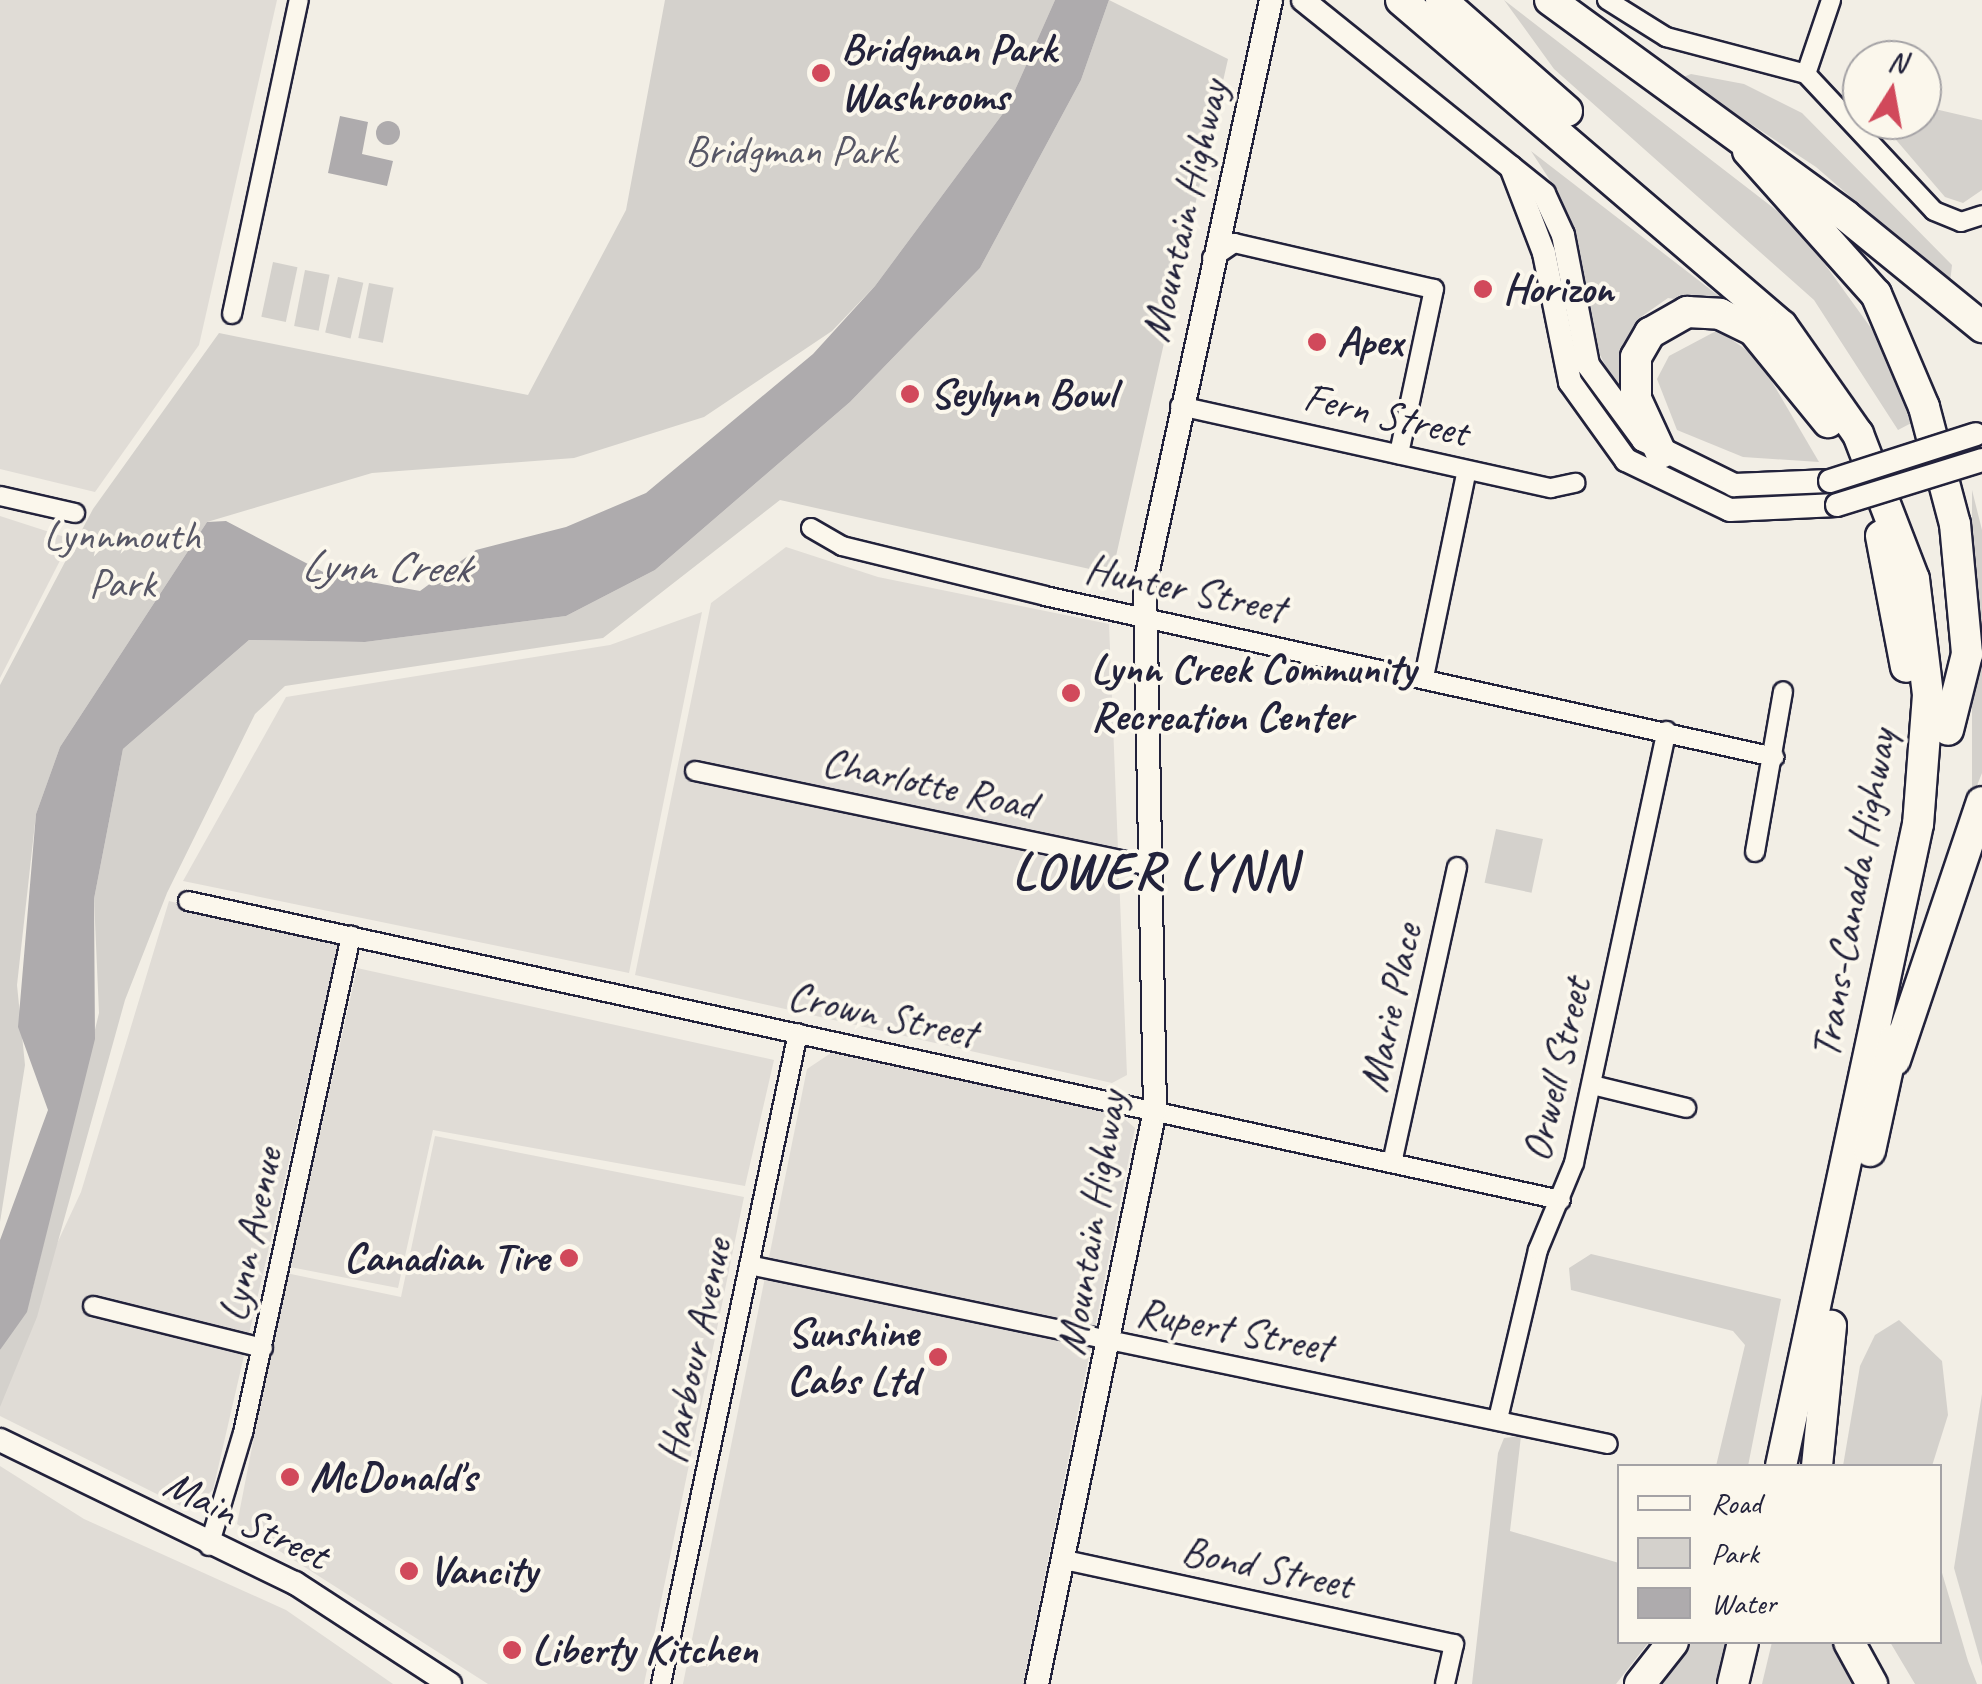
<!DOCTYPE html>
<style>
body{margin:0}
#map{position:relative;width:1982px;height:1684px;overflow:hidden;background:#f2eee5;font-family:Caveat,sans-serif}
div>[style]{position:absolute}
.built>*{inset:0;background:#e0dcd6}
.green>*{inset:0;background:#d4d1cc;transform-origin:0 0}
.water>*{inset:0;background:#aeabad}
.round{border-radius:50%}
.roads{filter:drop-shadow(2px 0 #22223b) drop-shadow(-2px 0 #22223b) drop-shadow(0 2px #22223b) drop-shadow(0 -2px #22223b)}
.street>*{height:18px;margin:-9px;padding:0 9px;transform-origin:9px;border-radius:9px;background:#fbf7ec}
.secondary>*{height:22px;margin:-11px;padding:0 11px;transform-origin:11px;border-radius:11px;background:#fbf7ec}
.highway>*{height:30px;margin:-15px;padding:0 15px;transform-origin:15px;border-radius:15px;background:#fbf7ec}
.bridges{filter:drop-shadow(2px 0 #22223b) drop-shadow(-2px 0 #22223b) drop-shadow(0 2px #22223b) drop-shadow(0 -2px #22223b)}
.secondary-bridge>*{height:22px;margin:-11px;padding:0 11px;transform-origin:11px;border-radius:11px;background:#fbf7ec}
.dots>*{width:28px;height:28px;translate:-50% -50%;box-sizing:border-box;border:5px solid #fbf7ec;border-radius:50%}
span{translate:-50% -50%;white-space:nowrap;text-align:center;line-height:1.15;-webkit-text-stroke:8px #fbf7ec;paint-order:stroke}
.poi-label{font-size:42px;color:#22223b;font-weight:700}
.left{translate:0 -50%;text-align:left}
.right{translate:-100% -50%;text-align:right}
.park-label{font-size:42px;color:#575766}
.street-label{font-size:42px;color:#22223b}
.water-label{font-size:45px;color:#535263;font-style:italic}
.district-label{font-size:52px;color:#22223b;font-weight:700;letter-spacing:2.5px}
.legend{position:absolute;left:1617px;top:1464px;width:325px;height:180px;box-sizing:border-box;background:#fbf7ec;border:2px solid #a4a2a5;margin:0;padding:12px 18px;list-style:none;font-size:30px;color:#22223b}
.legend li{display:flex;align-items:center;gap:20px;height:50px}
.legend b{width:50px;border:2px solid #a4a2a5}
.north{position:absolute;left:1842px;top:40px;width:100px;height:100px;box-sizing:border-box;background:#fbf7ec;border:2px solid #a4a2a5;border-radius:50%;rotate:11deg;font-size:28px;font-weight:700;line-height:40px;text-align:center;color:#22223b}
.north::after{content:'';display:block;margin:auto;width:35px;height:45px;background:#d1495b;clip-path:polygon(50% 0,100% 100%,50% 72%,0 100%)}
</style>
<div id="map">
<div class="built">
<i style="clip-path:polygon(0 0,277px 0,199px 345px,95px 492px,0 469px)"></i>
<i style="clip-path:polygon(0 516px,71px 539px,0 678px)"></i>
<i style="clip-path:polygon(786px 547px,878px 577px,1109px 624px,1127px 1075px,1112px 1083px,635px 975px,711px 603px)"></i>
<i style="clip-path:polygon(702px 612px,629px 973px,183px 881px,286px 697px,610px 645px)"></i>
<i style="clip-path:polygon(169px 901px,339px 944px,213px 1490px,189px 1510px,0 1416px,0 1366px,81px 1192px)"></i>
<i style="clip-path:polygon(357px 968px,774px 1060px,745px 1186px,433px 1130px,398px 1288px,290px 1267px)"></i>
<i style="clip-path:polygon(831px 1053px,1120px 1115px,1135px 1128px,1023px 1684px,683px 1684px,807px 1069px)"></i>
<i style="clip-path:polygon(435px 1136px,744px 1197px,644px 1684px,488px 1684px,237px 1524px,286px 1273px,401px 1297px)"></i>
<i style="clip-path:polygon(0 1466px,84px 1519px,286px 1610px,393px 1684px,0 1684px)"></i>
</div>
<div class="green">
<i style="clip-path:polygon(665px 0,1055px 0,1007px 108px,875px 286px,832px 331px,704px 417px,574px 458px,372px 473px,207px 522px,60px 747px,36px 814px,17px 985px,25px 1065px,0 1222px,0 685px,93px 509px,219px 333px,528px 395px,626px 210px)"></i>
<i style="clip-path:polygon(1109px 0,1228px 59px,1112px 574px,780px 500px,603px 638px,285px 686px,255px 714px,167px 893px,125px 1000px,37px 1317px,0 1407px,0 1350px,31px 1295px,99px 1013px,94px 899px,123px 749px,249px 640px,365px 642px,566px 616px,655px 570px,850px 402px,980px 268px,1081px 80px)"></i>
<i style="clip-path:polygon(1504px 0,1798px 227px,1871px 328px,1919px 419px,1898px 430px,1814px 300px,1554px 69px)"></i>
<i style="clip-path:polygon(1691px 74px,1744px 84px,1802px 113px,1952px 265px,1950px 283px,1816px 167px,1681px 78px)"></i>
<i style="clip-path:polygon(1922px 106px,1982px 120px,1982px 190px,1963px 203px,1945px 197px,1879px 120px,1922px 120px)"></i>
<i style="clip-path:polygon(1531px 151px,1737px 310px,1668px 298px,1638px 319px,1624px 402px,1598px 351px,1557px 191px)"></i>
<i style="left:273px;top:262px;width:25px;height:56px;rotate:12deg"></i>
<i style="left:305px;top:270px;width:25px;height:57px;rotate:11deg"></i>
<i style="left:338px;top:277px;width:26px;height:57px;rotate:13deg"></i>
<i style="left:369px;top:283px;width:25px;height:56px;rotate:11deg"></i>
<i style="clip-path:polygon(1718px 330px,1758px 358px,1819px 462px,1743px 457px,1677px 430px,1657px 379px,1669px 356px)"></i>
<i style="clip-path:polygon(1972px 490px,1982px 530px,1982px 773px,1972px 798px)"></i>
<i style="left:1496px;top:829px;width:48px;height:55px;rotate:12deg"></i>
<i style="clip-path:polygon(1591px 1254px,1781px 1299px,1748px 1466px,1716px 1466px,1745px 1345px,1733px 1331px,1571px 1290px,1569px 1268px)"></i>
<i style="clip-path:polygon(1899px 1320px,1942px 1361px,1948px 1415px,1932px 1466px,1843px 1466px,1860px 1366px,1875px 1335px)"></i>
<i style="clip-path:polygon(1982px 1394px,1982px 1666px,1954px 1568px)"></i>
<i style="clip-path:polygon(1521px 1436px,1510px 1531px,1619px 1563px,1620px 1642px,1649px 1642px,1616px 1684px,1472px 1684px,1498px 1453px,1504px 1438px)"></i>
<i style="clip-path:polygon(1940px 1566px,1968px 1661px,1977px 1684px,1915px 1684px,1890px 1642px,1940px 1642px)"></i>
<i style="clip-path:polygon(1683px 1642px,1737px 1642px,1728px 1684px,1651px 1684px)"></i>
<i style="clip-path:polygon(1772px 1642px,1838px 1642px,1858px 1684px,1762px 1684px)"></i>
</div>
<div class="water">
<i style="clip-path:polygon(1055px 0,1109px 0,1081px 80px,980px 268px,850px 402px,655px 570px,566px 616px,365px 642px,249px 640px,123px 749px,94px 899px,95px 1039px,27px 1312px,0 1350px,0 1240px,48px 1110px,18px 1027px,36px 814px,60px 747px,207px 522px,226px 521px,327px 574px,420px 591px,476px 550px,566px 527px,646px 493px,813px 354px,875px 286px,1007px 108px)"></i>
<i style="clip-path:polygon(340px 116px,368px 122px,362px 154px,393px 161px,387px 186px,328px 173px)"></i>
<i class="round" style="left:376px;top:121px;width:24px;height:24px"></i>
</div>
<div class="roads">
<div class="street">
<i style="left:1607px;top:0;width:70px;rotate:32.1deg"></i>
<i style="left:1666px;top:37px;width:145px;rotate:14.8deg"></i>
<i style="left:1806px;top:74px;width:187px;rotate:46.9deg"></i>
<i style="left:1934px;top:211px;width:29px;rotate:22deg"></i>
<i style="left:1961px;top:222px;width:22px;rotate:-18deg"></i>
<i style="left:1806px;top:74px;width:78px;rotate:-71.3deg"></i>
<i style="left:1212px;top:258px;width:27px;rotate:-34deg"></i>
<i style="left:1234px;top:243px;width:205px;rotate:13deg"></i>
<i style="left:1434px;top:289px;width:169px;rotate:102deg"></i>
<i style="left:232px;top:314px;width:321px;rotate:-78deg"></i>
<i style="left:1180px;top:406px;width:380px;rotate:12.5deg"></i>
<i style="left:1551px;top:488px;width:25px;rotate:-12deg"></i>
<i style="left:0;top:496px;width:77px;rotate:12.8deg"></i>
<i style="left:811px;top:528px;width:36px;rotate:30deg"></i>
<i style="left:842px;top:546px;width:209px;rotate:13.8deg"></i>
<i style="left:1045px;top:596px;width:747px;rotate:12.45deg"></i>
<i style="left:1424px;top:677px;width:211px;rotate:-78.3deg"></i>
<i style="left:695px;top:771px;width:463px;rotate:11.8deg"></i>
<i style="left:1755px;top:852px;width:163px;rotate:-80.1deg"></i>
<i style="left:188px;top:901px;width:1405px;rotate:12.29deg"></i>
<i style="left:1592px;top:1085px;width:97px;rotate:13.7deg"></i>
<i style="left:1392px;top:1163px;width:303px;rotate:-77.6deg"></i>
<i style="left:749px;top:1265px;width:877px;rotate:11.77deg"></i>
<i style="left:93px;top:1306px;width:175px;rotate:13.9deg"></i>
<i style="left:1498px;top:1419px;width:174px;rotate:-76.7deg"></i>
<i style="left:1538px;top:1250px;width:94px;rotate:-67.5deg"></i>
<i style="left:1574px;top:1163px;width:442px;rotate:-77.9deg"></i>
<i style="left:209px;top:1546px;width:118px;rotate:-73.3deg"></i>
<i style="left:243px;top:1433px;width:509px;rotate:-77.74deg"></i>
<i style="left:1065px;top:1560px;width:398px;rotate:12.2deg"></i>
<i style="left:1454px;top:1644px;width:41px;rotate:102.7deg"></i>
<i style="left:661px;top:1684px;width:665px;rotate:-78.12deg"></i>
</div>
<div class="secondary">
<i style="left:1303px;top:0;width:309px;rotate:38.8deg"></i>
<i style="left:1544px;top:194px;width:45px;rotate:65.1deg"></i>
<i style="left:1563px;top:235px;width:132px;rotate:79.1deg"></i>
<i style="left:1588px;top:365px;width:93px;rotate:53.7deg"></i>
<i style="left:1643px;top:440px;width:102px;rotate:26.3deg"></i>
<i style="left:1734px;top:485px;width:96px;rotate:-2.4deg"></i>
<i style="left:1511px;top:167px;width:92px;rotate:69deg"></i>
<i style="left:1544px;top:253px;width:132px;rotate:78.6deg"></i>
<i style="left:1570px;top:382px;width:96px;rotate:54.3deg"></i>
<i style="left:1626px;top:460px;width:115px;rotate:25.7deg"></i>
<i style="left:1730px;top:510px;width:107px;rotate:-2.7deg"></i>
<i style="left:0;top:1440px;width:328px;rotate:25.9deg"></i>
<i style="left:295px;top:1583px;width:185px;rotate:33.1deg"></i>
<i style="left:1037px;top:1684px;width:586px;rotate:-78.38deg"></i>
<i style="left:1155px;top:1110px;width:526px;rotate:-91.09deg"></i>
<i style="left:1145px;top:584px;width:597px;rotate:-77.82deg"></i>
</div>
<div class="highway">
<i style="left:1401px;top:0;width:501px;rotate:40.55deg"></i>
<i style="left:1782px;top:326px;width:132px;rotate:54.9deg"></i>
<i style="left:1858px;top:434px;width:155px;rotate:68.9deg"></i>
<i style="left:1914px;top:579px;width:117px;rotate:83.1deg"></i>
<i style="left:1928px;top:695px;width:129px;rotate:94.4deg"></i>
<i style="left:1918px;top:824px;width:656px;rotate:102.05deg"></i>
<i style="left:1441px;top:0;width:168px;rotate:41.4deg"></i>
<i style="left:1550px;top:0;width:366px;rotate:36.1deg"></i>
<i style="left:1846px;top:216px;width:176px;rotate:39.2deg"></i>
<i style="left:1748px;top:151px;width:192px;rotate:48.2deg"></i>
<i style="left:1876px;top:294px;width:123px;rotate:67deg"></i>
<i style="left:1924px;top:407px;width:121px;rotate:75.2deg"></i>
<i style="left:1955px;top:524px;width:131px;rotate:84.7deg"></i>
<i style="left:1967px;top:654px;width:78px;rotate:104deg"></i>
<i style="left:1661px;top:453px;width:60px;rotate:-114.8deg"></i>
<i style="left:1636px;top:399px;width:42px;rotate:-90deg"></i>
<i style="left:1636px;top:357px;width:28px;rotate:-60deg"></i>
<i style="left:1650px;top:333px;width:43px;rotate:-29.6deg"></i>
<i style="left:1687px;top:312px;width:33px;rotate:3deg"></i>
<i style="left:1720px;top:314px;width:37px;rotate:26deg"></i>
<i style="left:1753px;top:330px;width:119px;rotate:50.8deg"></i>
<i style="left:1881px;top:536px;width:133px;rotate:79.2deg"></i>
<i style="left:1895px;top:1060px;width:272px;rotate:-71.4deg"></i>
<i style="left:1870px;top:1151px;width:114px;rotate:-77.8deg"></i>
<i style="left:1817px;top:1466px;width:141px;rotate:-84.3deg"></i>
<i style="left:1849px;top:1642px;width:48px;rotate:61.3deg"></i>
<i style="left:1640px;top:1684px;width:53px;rotate:-51.8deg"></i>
<i style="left:1733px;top:1684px;width:43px;rotate:-76.6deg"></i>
</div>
</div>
<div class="bridges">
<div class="secondary-bridge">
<i style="left:1830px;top:481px;width:153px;rotate:-17.8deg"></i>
<i style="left:1837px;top:505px;width:152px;rotate:-17.2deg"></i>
</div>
</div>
<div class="dots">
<i style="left:821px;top:73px;background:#d1495b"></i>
<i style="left:1483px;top:289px;background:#d1495b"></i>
<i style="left:1317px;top:342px;background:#d1495b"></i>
<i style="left:910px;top:394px;background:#d1495b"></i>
<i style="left:1071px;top:693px;background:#d1495b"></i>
<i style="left:569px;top:1258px;background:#d1495b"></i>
<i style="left:938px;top:1357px;background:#d1495b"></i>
<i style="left:290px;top:1477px;background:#d1495b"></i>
<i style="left:409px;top:1571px;background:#d1495b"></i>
<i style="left:512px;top:1650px;background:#d1495b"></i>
</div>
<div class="poi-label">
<span class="left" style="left:841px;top:73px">Bridgman Park<br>Washrooms</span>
<span class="left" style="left:1503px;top:289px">Horizon</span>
<span class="left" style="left:1337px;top:342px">Apex</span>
<span class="left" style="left:930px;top:394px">Seylynn Bowl</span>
<span class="left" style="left:1091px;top:693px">Lynn Creek Community<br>Recreation Center</span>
<span class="right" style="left:549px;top:1258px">Canadian Tire</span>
<span class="right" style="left:918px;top:1357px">Sunshine<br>Cabs Ltd</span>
<span class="left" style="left:310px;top:1477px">McDonald's</span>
<span class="left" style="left:429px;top:1571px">Vancity</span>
<span class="left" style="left:532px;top:1650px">Liberty Kitchen</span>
</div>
<div class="park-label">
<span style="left:791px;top:151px">Bridgman Park</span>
<span style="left:122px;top:560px">Lynnmouth<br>Park</span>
</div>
<div class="street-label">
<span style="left:1185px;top:211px;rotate:-77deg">Mountain Highway</span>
<span style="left:1386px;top:415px;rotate:13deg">Fern Street</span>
<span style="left:1185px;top:589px;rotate:12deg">Hunter Street</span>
<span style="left:929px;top:784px;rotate:12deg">Charlotte Road</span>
<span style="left:1854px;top:894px;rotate:-80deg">Trans-Canada Highway</span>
<span style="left:1391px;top:1008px;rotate:-78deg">Marie Place</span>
<span style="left:882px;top:1015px;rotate:12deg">Crown Street</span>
<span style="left:1557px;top:1070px;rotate:-77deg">Orwell Street</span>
<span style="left:1092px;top:1223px;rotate:-81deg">Mountain Highway</span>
<span style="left:251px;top:1235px;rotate:-78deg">Lynn Avenue</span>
<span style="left:1234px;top:1330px;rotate:11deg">Rupert Street</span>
<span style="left:695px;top:1351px;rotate:-78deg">Harbour Avenue</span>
<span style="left:246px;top:1520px;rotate:26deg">Main Street</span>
<span style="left:1267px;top:1568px;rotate:12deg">Bond Street</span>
</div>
<div class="water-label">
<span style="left:385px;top:567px;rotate:1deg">Lynn Creek</span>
</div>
<div class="district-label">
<span style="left:1155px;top:872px">LOWER LYNN</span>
</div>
<ul class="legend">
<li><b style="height:12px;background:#fbf7ec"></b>Road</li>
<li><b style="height:28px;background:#d4d1cc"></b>Park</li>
<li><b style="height:28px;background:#aeabad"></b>Water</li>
</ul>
<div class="north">N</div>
</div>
